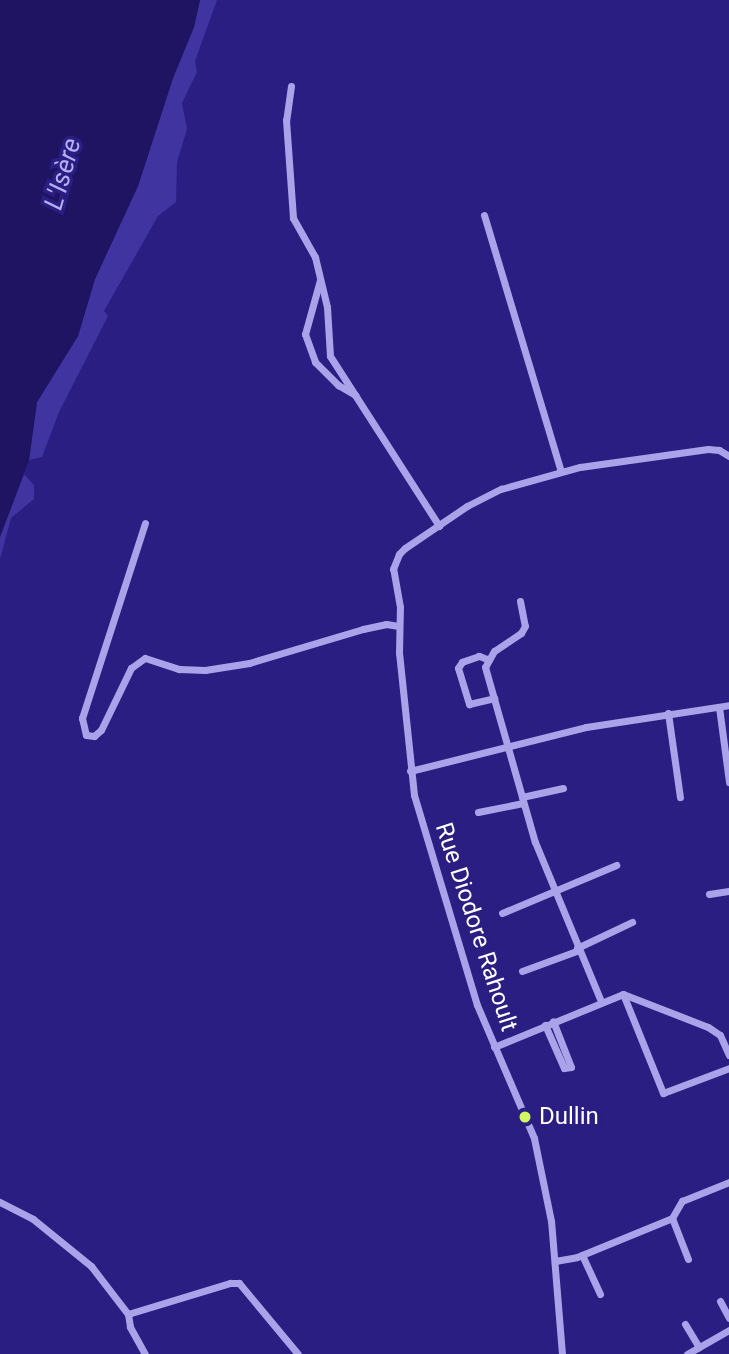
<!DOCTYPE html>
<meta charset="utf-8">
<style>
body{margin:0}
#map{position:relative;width:729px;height:1354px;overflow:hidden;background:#2a1e82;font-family:Roboto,sans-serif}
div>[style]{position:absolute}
.green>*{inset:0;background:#4034a1}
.water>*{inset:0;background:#1e1461}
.street>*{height:7px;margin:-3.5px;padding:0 3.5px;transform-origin:3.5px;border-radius:3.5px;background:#aba3e9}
.dots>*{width:19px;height:19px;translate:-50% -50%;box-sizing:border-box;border:4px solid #2a1e82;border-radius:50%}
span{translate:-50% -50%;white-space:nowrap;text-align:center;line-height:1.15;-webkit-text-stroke:7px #2a1e82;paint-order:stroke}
.street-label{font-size:24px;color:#fff}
.poi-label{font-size:24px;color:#fff}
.left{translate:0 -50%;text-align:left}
.water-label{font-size:26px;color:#b6aff1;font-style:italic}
</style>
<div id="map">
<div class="green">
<i style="clip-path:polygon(200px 0,217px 0,195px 61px,197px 72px,182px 103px,187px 129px,177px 162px,176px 202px,158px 216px,104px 311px,108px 316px,59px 412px,42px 457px,29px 460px,37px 402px,78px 336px,95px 279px,138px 186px,173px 78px,194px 27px)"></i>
<i style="clip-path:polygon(24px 474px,34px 485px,34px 499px,11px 518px,0 559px,0 537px)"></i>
</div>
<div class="water">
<i style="clip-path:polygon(0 0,200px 0,194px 27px,173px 78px,138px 186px,95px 279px,78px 336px,37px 402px,29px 460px,0 537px)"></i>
</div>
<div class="street">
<i style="left:291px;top:86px;width:34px;rotate:98deg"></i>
<i style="left:286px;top:120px;width:98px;rotate:85.9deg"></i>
<i style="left:293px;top:218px;width:45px;rotate:60.6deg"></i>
<i style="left:315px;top:257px;width:51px;rotate:76.5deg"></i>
<i style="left:327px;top:307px;width:49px;rotate:86.5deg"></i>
<i style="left:330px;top:356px;width:202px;rotate:57.3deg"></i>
<i style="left:484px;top:215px;width:268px;rotate:73.3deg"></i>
<i style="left:320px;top:280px;width:56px;rotate:105.5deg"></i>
<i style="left:305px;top:334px;width:30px;rotate:70deg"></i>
<i style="left:315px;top:362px;width:33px;rotate:45deg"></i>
<i style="left:338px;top:385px;width:20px;rotate:30deg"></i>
<i style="left:145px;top:523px;width:205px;rotate:107.9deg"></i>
<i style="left:82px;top:718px;width:17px;rotate:77deg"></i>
<i style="left:86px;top:735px;width:8px;rotate:7deg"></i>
<i style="left:94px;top:736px;width:9px;rotate:-41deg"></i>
<i style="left:101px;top:730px;width:69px;rotate:-64.2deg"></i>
<i style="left:131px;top:668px;width:17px;rotate:-36deg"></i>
<i style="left:145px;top:658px;width:36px;rotate:18deg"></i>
<i style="left:179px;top:669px;width:26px;rotate:2deg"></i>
<i style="left:205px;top:670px;width:45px;rotate:-9deg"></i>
<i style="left:249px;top:663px;width:119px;rotate:-16.6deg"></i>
<i style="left:363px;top:629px;width:24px;rotate:-12deg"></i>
<i style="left:386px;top:624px;width:13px;rotate:9deg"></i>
<i style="left:520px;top:601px;width:25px;rotate:79deg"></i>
<i style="left:525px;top:626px;width:8px;rotate:120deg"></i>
<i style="left:521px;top:633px;width:32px;rotate:146deg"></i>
<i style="left:494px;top:651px;width:18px;rotate:119deg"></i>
<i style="left:485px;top:667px;width:182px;rotate:74.1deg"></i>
<i style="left:535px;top:842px;width:172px;rotate:67.5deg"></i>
<i style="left:487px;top:659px;width:9px;rotate:-159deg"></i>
<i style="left:479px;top:656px;width:18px;rotate:161deg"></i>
<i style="left:462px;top:662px;width:7px;rotate:124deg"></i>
<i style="left:458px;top:668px;width:38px;rotate:73deg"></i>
<i style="left:469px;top:704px;width:26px;rotate:-13deg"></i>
<i style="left:719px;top:707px;width:76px;rotate:82.4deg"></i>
<i style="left:668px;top:713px;width:85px;rotate:81.9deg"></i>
<i style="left:410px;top:771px;width:181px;rotate:-14deg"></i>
<i style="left:586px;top:727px;width:145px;rotate:-8.7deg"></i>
<i style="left:522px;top:797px;width:42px;rotate:-12.4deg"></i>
<i style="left:478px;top:812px;width:46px;rotate:-11.3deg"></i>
<i style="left:709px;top:894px;width:20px;rotate:-9deg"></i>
<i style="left:502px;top:913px;width:124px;rotate:-22.8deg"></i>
<i style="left:577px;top:948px;width:61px;rotate:-25.3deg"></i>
<i style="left:522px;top:971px;width:61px;rotate:-20.2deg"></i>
<i style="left:623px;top:994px;width:107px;rotate:68deg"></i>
<i style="left:663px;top:1093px;width:71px;rotate:-20.7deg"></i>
<i style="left:545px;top:1025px;width:47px;rotate:66.2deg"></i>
<i style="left:564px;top:1068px;width:7px;rotate:-8deg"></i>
<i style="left:571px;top:1067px;width:49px;rotate:-111.4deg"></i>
<i style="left:720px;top:1035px;width:22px;rotate:66deg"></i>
<i style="left:494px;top:1047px;width:139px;rotate:-22.3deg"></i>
<i style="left:623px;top:994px;width:91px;rotate:21.2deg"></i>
<i style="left:708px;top:1027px;width:14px;rotate:34deg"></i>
<i style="left:0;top:1202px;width:37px;rotate:27deg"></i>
<i style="left:33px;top:1219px;width:75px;rotate:39deg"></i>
<i style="left:91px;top:1266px;width:61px;rotate:52.4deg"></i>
<i style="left:128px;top:1314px;width:13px;rotate:81deg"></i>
<i style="left:130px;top:1327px;width:31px;rotate:61deg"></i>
<i style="left:672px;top:1218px;width:44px;rotate:68.7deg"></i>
<i style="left:582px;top:1255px;width:43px;rotate:65.2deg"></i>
<i style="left:555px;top:1261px;width:22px;rotate:-10deg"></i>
<i style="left:577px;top:1257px;width:103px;rotate:-22.3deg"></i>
<i style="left:672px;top:1218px;width:20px;rotate:-60deg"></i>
<i style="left:682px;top:1201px;width:51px;rotate:-22deg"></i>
<i style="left:720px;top:1301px;width:19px;rotate:62deg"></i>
<i style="left:128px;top:1314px;width:107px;rotate:-16.9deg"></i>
<i style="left:230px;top:1283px;width:9px"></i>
<i style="left:239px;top:1283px;width:92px;rotate:50.3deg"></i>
<i style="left:685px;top:1324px;width:27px;rotate:59deg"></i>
<i style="left:562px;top:1354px;width:133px;rotate:-94.7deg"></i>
<i style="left:551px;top:1221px;width:85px;rotate:-101.6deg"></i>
<i style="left:534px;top:1138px;width:145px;rotate:-113.2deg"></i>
<i style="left:477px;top:1005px;width:219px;rotate:-106.7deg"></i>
<i style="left:414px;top:795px;width:143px;rotate:-96deg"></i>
<i style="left:399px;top:653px;width:46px;rotate:-88.8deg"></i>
<i style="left:400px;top:607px;width:39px;rotate:-100deg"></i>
<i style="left:393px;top:569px;width:16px;rotate:-68deg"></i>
<i style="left:399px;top:554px;width:8px;rotate:-45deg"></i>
<i style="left:405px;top:548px;width:75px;rotate:-34.1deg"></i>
<i style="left:467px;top:506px;width:38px;rotate:-27deg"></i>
<i style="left:501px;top:489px;width:82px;rotate:-15.6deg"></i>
<i style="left:580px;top:467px;width:129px;rotate:-8deg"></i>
<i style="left:708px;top:449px;width:11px;rotate:5deg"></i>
<i style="left:719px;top:450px;width:12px;rotate:31deg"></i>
<i style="left:687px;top:1354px;width:48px;rotate:-29.7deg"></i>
</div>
<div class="dots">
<i style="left:525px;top:1117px;background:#cff862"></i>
</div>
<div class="street-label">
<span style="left:476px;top:927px;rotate:72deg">Rue Diodore Rahoult</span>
</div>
<div class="poi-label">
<span class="left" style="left:539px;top:1117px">Dullin</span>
</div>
<div class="water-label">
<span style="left:63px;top:174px;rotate:-74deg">L'Isère</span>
</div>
</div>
